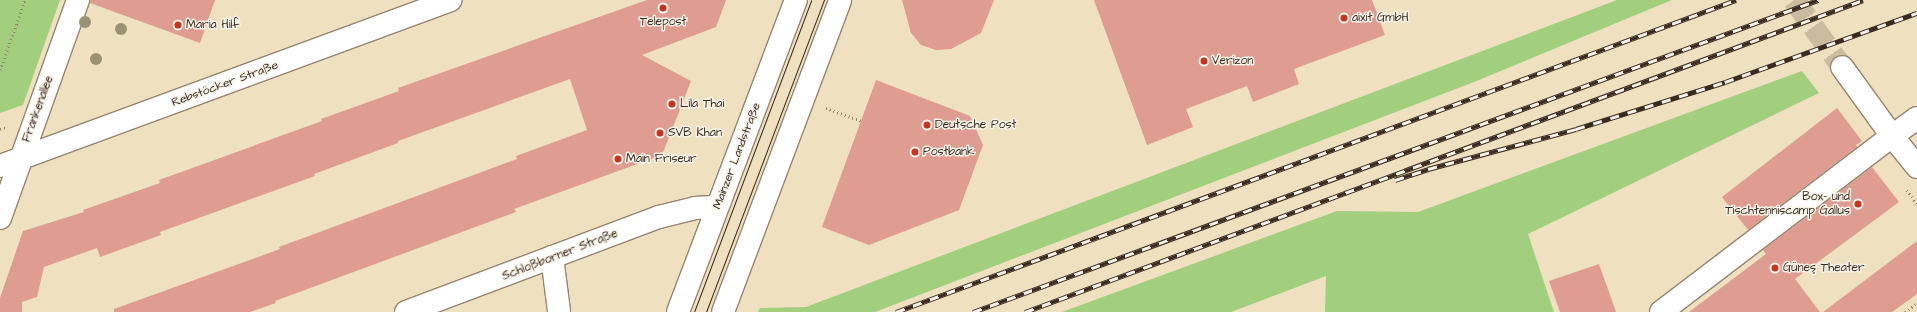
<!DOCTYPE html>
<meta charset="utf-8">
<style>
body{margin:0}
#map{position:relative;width:1917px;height:312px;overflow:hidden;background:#efe0c0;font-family:"Architects Daughter",sans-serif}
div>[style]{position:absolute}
.green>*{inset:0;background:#a1cf7d}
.building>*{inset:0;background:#df9c90}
.minor-tunnel>*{height:22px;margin-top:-11px;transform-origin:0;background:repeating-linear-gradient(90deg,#cbbca0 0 22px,transparent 0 33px)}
.path>*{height:2.5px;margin-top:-1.25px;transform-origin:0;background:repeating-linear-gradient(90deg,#95856f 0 1px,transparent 0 4px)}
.roads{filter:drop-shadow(1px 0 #95856f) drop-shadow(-1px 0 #95856f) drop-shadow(0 1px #95856f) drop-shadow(0 -1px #95856f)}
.minor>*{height:22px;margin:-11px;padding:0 11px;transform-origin:11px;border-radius:11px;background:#fff}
.major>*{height:22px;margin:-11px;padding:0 11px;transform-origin:11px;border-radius:11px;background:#fff}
.tram>*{height:1px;margin:-0.5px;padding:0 0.5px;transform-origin:0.5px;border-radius:0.5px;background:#3b2a1e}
.rail>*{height:4.5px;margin-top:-2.25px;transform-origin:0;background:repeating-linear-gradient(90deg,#f7f3e8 0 9px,#3b2a1e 0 18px);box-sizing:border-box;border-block:1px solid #3b2a1e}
.trees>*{width:12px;height:12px;margin:-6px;border-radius:50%;background:#9a9274}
.dots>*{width:11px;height:11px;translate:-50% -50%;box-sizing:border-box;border:2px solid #f7f3e8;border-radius:50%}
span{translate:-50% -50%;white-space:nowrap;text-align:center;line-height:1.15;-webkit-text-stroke:3px #f7f3e8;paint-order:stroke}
.poi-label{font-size:12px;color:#3b2a1e}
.left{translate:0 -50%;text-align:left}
.right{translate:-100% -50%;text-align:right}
.street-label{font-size:12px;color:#3b2a1e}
</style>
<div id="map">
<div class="green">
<i style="clip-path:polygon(0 0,60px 0,23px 105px,0 113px)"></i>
<i style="clip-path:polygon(1617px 0,1672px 0,1474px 82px,875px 312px,758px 312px,760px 308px,806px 307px)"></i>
<i style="clip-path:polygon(1802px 71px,1819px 93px,1528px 234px,1554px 312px,1325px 312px,1326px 276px,1231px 312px,1062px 312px,1337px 211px,1418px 212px)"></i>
</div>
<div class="building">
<i style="clip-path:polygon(90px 0,215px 0,200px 43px,90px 3px)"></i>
<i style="clip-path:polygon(647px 0,726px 0,716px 27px,642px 55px,691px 81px,662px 155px,514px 209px,516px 212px,275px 301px,276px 303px,250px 312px,114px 312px,114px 309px,280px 249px,279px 247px,517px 159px,516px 156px,587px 130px,570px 79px,398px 141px,398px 143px,314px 174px,315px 176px,160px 232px,161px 235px,100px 257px,97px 248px,44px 267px,37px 297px,22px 302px,22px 312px,0 312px,0 298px,23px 231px,84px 212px,83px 210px,160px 183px,159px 180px,322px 121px,321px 119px,399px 91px,398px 88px)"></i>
<i style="clip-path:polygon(902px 0,994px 0,981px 33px,951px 49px,936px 50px,921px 45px,911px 33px)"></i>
<i style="clip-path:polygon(1094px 0,1372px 0,1385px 35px,1294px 69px,1299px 84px,1253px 102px,1247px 86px,1186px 109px,1193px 127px,1147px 145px)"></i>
<i style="clip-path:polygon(876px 80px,970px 116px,983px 145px,959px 210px,869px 245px,822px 227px)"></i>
<i style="clip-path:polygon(1837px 108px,1862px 141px,1856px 145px,1857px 147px,1748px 230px,1722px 197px)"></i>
<i style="clip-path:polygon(1872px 167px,1899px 202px,1795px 279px,1820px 312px,1689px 312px,1766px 254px,1763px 250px)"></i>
<i style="clip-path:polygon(1917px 241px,1917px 294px,1892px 312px,1823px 312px)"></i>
<i style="clip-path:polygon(1599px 264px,1616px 312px,1560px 312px,1549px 281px)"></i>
</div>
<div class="minor-tunnel">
<i style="left:1794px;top:0;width:82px;rotate:54.4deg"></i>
</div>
<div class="path">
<i style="left:0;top:70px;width:74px;rotate:-70.3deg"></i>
<i style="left:826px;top:108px;width:37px;rotate:20deg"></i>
<i style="left:0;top:129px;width:6px;rotate:-18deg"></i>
<i style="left:1907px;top:190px;width:17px;rotate:54deg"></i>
<i style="left:1905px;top:312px;width:15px;rotate:-37deg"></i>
</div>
<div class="roads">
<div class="minor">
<i style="left:1917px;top:118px;width:31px;rotate:144deg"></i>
<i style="left:1892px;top:136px;width:40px;rotate:51deg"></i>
<i style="left:0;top:166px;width:480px;rotate:-20.2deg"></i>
<i style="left:0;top:218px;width:232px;rotate:-70.3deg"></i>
<i style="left:552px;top:257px;width:54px;rotate:82.6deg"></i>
<i style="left:406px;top:312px;width:270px;rotate:-20.6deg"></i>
<i style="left:659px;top:217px;width:37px;rotate:-14deg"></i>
<i style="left:695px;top:208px;width:22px;rotate:-3deg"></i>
<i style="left:1661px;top:312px;width:290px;rotate:-37.3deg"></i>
<i style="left:1892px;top:136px;width:85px;rotate:-125.9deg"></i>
</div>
<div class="major">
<i style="left:678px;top:312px;width:334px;rotate:-69.3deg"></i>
<i style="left:723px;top:312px;width:333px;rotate:-69.4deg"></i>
</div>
</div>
<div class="tram">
<i style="left:694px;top:312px;width:333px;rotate:-69.4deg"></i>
<i style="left:706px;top:312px;width:334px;rotate:-69.3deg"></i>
</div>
<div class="rail">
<i style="left:1395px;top:180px;width:35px;rotate:-18deg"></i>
<i style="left:1428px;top:169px;width:153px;rotate:-15.1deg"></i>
<i style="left:1576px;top:129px;width:156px;rotate:-17.5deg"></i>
<i style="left:1725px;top:82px;width:204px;rotate:-19.8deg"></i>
<i style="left:896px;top:312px;width:896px;rotate:-20.38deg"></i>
<i style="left:973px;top:312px;width:901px;rotate:-20.27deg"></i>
<i style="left:1025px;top:312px;width:894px;rotate:-20.42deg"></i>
</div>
<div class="trees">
<i style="left:85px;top:22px"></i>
<i style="left:121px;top:29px"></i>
<i style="left:96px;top:59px"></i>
</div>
<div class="dots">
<i style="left:663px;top:8px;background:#c8321e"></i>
<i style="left:1344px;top:18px;background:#c8321e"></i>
<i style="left:178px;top:25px;background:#c8321e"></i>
<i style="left:1204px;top:61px;background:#c8321e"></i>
<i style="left:672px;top:104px;background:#c8321e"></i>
<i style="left:927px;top:125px;background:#c8321e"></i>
<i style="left:660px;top:133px;background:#c8321e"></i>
<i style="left:915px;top:152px;background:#c8321e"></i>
<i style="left:618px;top:159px;background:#c8321e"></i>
<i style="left:1858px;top:204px;background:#c8321e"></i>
<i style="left:1775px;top:268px;background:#c8321e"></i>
</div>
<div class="poi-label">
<span class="left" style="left:1352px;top:18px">aixit GmbH</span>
<span style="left:663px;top:22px">Telepost</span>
<span class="left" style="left:186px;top:25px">Maria Hilf</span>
<span class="left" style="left:1212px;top:61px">Verizon</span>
<span class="left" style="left:680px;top:104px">Lila Thai</span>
<span class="left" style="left:935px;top:125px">Deutsche Post</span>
<span class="left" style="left:668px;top:133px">SVB Khan</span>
<span class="left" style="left:923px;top:152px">Postbank</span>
<span class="left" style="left:626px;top:159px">Main Friseur</span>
<span class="right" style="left:1850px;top:204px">Box- und<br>Tischtenniscamp Gallus</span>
<span class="left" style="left:1783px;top:268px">Güneş Theater</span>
</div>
<div class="street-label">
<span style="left:225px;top:84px;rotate:-20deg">Rebstöcker Straße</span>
<span style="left:38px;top:109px;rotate:-70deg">Frankenallee</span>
<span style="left:737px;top:156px;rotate:-69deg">Mainzer Landstraße</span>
<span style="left:560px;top:255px;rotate:-21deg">Schloßborner Straße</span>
</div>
</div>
